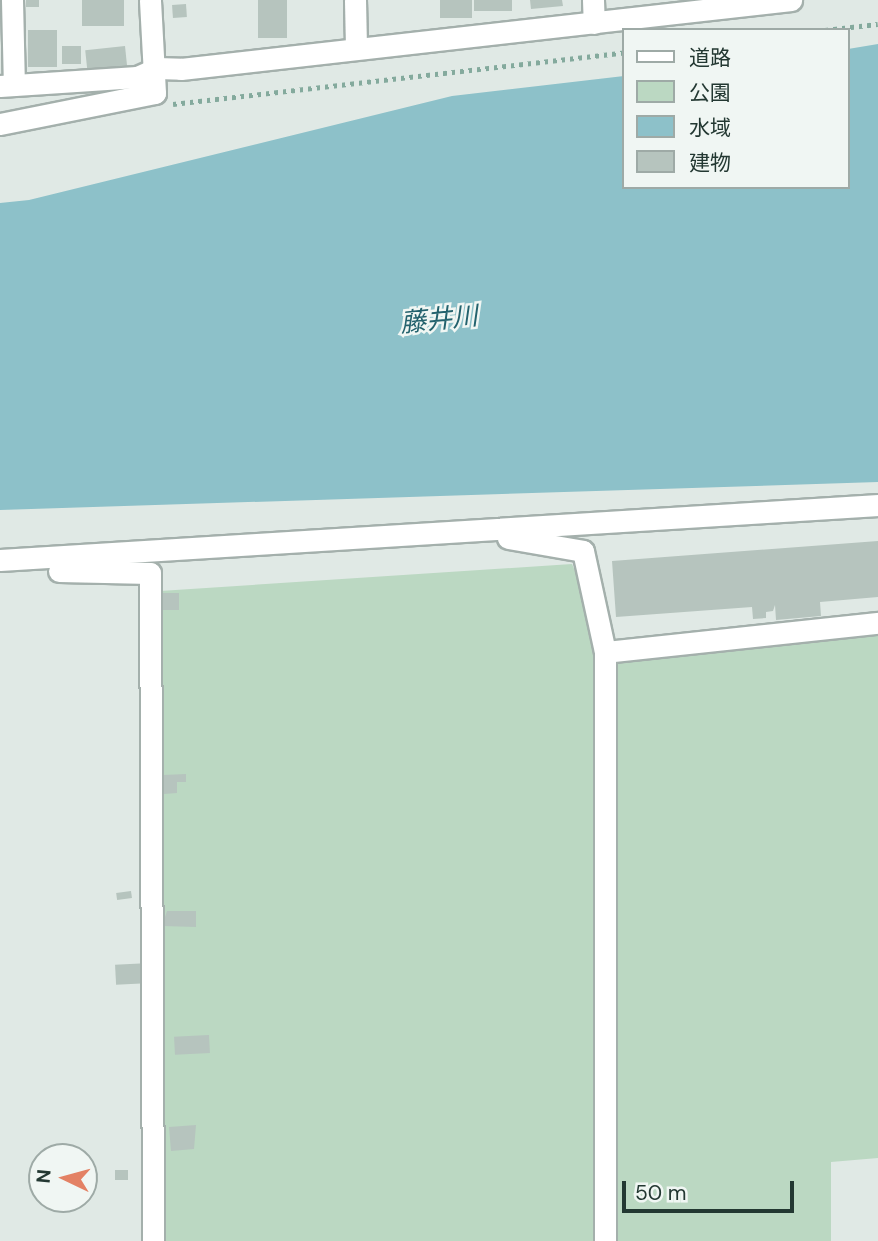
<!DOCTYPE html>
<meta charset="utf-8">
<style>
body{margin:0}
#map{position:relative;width:878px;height:1241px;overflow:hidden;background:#e0e9e5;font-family:"DM Sans","Noto Sans JP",sans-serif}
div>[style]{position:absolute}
.green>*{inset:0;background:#bbd8c2}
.water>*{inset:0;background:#8dc1c9}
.building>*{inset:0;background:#b6c4be;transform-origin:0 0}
.path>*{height:4.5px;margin-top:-2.25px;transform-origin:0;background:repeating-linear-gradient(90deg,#84aa9d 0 3.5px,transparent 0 8.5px)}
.roads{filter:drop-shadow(2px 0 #a4b0ac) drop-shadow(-2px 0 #a4b0ac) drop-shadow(0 2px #a4b0ac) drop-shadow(0 -2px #a4b0ac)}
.minor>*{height:21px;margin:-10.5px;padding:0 10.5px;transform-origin:10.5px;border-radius:10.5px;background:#fff}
span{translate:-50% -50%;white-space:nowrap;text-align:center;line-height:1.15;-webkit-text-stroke:5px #f0f6f3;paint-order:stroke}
.water-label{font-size:26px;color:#23626d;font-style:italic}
.legend{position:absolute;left:622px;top:28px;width:228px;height:161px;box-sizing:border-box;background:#f0f6f3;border:2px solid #9eaaa6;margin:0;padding:9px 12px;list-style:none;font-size:21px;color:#233832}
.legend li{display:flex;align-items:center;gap:14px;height:35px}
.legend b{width:35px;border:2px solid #9eaaa6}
.north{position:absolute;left:28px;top:1143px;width:70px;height:70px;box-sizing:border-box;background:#f0f6f3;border:2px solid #9eaaa6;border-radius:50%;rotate:275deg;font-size:19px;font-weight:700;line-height:28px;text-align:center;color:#233832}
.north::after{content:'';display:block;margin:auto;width:24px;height:32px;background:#e38164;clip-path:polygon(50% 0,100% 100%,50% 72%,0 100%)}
.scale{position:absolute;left:622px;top:1181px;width:172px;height:32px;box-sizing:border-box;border:4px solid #233832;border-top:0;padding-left:9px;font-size:21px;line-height:24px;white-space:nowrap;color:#233832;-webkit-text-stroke:5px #f0f6f3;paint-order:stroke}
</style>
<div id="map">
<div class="green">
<i style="clip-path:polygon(572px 564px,590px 606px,599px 656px,878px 634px,878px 1158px,831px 1162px,831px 1241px,165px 1241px,160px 591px)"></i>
</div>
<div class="water">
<i style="clip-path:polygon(878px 44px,878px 482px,0 510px,0 203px,29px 200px,452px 96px,624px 76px,624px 187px,848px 187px,848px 49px)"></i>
</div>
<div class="building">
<i style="left:26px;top:0;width:13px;height:7px"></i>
<i style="left:82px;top:0;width:42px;height:26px"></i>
<i style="left:258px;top:0;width:29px;height:38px"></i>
<i style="left:440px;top:0;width:32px;height:18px"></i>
<i style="left:474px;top:0;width:38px;height:11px"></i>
<i style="clip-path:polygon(530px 0,562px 0,563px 6px,531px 9px)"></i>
<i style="left:186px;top:4px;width:13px;height:14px;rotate:86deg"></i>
<i style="left:28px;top:30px;width:29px;height:37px"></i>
<i style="left:62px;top:46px;width:19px;height:18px"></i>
<i style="left:125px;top:46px;width:20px;height:40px;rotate:84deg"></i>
<i style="clip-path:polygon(878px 541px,878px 597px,820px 602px,821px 616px,776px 620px,775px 605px,773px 611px,766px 612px,766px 618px,753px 619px,752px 607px,616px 617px,612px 561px)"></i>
<i style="left:163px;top:593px;width:16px;height:17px"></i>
<i style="clip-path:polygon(186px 774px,186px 782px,177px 782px,177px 793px,164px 794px,163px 775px)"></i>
<i style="left:131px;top:891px;width:7px;height:15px;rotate:82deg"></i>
<i style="clip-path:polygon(167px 911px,196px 911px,196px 927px,162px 926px)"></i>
<i style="left:150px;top:963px;width:20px;height:35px;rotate:87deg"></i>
<i style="left:209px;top:1035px;width:18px;height:35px;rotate:87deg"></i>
<i style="clip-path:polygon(196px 1125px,194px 1149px,171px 1151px,169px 1127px)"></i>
<i style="left:115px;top:1170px;width:13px;height:10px"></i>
</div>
<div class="path">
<i style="left:825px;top:30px;width:53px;rotate:-6.5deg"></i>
<i style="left:173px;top:104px;width:454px;rotate:-6.5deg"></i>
</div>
<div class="roads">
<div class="minor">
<i style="left:12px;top:0;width:85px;rotate:88.7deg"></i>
<i style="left:355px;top:0;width:48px;rotate:88.8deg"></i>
<i style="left:593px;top:0;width:23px;rotate:88deg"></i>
<i style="left:0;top:86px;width:137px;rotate:-3.8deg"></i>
<i style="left:137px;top:77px;width:22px;rotate:-24deg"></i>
<i style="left:157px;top:68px;width:24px;rotate:2deg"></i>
<i style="left:181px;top:69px;width:614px;rotate:-6.45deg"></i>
<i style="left:0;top:124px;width:158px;rotate:-11.3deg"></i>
<i style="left:155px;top:93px;width:93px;rotate:-93.1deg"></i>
<i style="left:508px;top:538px;width:76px;rotate:9.8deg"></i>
<i style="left:583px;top:551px;width:103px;rotate:77.7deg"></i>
<i style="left:605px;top:652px;width:589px;rotate:90deg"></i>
<i style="left:0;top:560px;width:880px;rotate:-3.58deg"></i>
<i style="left:59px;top:571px;width:91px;rotate:1.3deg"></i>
<i style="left:150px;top:573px;width:668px;rotate:89.74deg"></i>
<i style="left:605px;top:652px;width:275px;rotate:-6.1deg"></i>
</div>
</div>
<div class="water-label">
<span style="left:439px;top:320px;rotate:-6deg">藤井川</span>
</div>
<ul class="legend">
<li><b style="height:9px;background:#fff"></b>道路</li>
<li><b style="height:19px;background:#bbd8c2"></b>公園</li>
<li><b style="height:19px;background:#8dc1c9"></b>水域</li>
<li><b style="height:19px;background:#b6c4be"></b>建物</li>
</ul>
<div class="north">N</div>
<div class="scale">50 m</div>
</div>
